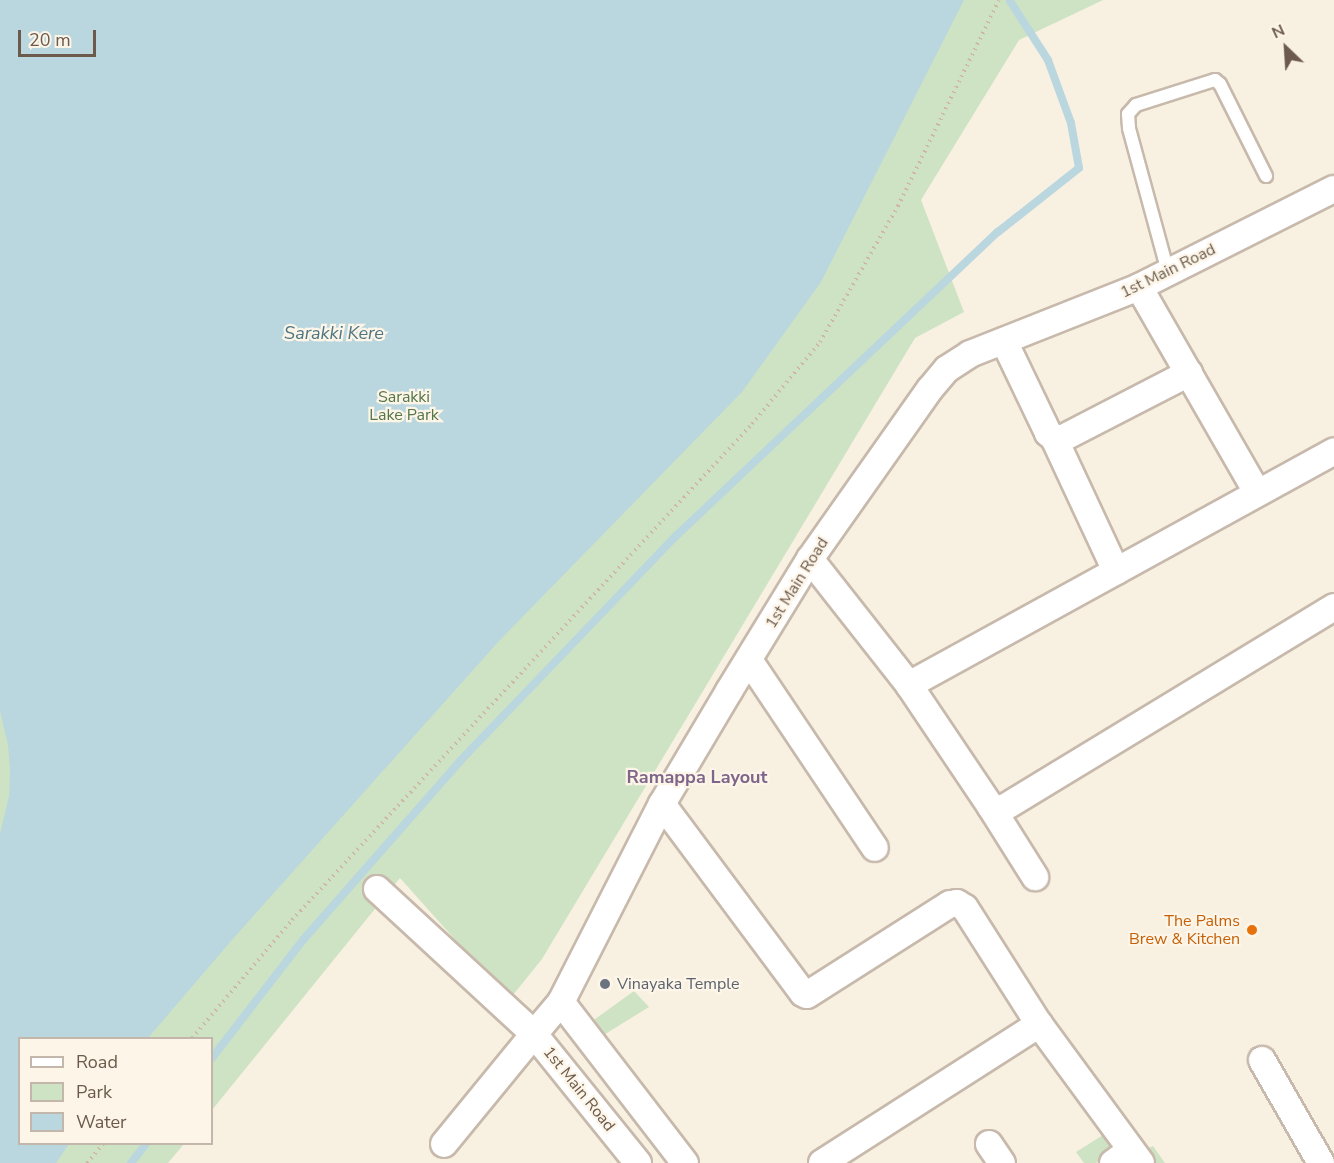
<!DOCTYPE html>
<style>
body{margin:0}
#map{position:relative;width:1334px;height:1163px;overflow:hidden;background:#f8f1e2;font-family:"Nunito Sans",sans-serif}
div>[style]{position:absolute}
.green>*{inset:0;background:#cee3c3}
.water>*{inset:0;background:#bad6de}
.stream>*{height:8px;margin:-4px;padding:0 4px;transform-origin:4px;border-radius:4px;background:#bad6de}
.path>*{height:4px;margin-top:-2px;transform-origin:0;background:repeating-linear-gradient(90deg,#ceb6a2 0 1.5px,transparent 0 6px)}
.roads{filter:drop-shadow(2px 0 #c7b9ab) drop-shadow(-2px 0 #c7b9ab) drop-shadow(0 2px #c7b9ab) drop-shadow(0 -2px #c7b9ab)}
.service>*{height:12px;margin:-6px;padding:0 6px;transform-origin:6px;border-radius:6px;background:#fff}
.minor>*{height:26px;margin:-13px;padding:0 13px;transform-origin:13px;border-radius:13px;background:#fff}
.dots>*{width:16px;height:16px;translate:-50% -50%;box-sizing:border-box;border:3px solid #fcf5e8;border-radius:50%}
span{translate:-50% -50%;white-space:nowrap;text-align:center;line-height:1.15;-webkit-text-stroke:4.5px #fcf5e8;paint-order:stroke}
.street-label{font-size:16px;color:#6c5a4c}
.park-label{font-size:16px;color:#547649}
.food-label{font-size:16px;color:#c56008}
.right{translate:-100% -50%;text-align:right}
.worship-label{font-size:16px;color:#5b616d}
.left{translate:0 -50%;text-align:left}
.water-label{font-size:18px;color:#4d7683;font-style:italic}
.neighbourhood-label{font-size:18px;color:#7f6589;font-weight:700}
.legend{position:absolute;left:18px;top:1037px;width:195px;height:108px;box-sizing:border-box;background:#fcf5e8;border:2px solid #c2b7aa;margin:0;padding:8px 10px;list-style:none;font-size:18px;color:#6c5a4c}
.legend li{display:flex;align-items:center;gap:12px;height:30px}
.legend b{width:30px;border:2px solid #c2b7aa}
.north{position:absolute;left:1256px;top:18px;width:60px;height:60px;-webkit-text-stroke:4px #fcf5e8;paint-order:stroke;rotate:335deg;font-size:16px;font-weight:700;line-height:24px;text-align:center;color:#6c5a4c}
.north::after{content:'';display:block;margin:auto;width:21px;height:27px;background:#6c5a4c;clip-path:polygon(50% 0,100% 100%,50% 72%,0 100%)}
.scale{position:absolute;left:18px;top:30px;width:78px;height:27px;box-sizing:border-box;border:3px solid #6c5a4c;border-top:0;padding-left:8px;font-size:18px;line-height:21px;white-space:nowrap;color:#6c5a4c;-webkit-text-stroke:4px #fcf5e8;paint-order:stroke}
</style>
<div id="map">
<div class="green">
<i style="clip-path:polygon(0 0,1103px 0,1019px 40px,921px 200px,964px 312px,915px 338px,542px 959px,509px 1000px,400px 878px,212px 1110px,212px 1038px,20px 1038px,20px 1144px,184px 1144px,168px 1163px,0 1163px)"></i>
<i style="clip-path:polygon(634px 991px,649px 1007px,602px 1036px,591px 1022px)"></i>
<i style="clip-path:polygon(1103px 1135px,1115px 1151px,1096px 1163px,1084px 1163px,1076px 1152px)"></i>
<i style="clip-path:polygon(1153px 1146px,1165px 1163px,1151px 1163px,1142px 1151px)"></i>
</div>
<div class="water">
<i style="clip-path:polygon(0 0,964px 0,821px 282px,742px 392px,499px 641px,231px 941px,148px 1038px,20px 1038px,20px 1144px,69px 1144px,56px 1163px,0 1163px,0 834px,9px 796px,10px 770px,8px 745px,0 711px)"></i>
</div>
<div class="stream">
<i style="left:212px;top:1058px;width:149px;rotate:-52.4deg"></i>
<i style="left:303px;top:940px;width:240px;rotate:-48.7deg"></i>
<i style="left:461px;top:760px;width:309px;rotate:-46.2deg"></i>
<i style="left:675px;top:537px;width:444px;rotate:-43.4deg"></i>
<i style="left:998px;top:232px;width:103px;rotate:-38.3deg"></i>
<i style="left:1079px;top:168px;width:46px;rotate:-100.1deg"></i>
<i style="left:1071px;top:123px;width:67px;rotate:-110.1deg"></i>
<i style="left:1048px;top:60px;width:70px;rotate:-122.8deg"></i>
<i style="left:131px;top:1163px;width:24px;rotate:-52deg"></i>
</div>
<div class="path">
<i style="left:192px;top:1038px;width:155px;rotate:-49.7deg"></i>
<i style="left:292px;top:920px;width:676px;rotate:-47.16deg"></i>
<i style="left:752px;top:424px;width:107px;rotate:-50.3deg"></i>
<i style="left:820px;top:342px;width:157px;rotate:-60.2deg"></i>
<i style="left:898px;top:206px;width:229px;rotate:-63.9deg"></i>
<i style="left:87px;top:1163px;width:25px;rotate:-50deg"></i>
</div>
<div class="roads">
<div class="service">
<i style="left:1168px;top:272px;width:149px;rotate:-105.2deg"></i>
<i style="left:1129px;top:128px;width:14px;rotate:-94deg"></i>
<i style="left:1128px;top:114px;width:12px;rotate:-48deg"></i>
<i style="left:1136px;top:105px;width:83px;rotate:-17.6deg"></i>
<i style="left:1215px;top:80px;width:6px;rotate:39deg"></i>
<i style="left:1220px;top:84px;width:103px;rotate:63.4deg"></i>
</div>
<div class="minor">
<i style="left:1139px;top:287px;width:237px;rotate:60.1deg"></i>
<i style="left:1004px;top:341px;width:102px;rotate:64.4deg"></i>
<i style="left:1048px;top:433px;width:8px;rotate:40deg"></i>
<i style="left:1054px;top:438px;width:9px"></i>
<i style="left:1063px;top:438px;width:142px;rotate:-27.3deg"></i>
<i style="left:1054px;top:438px;width:147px;rotate:65deg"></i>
<i style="left:810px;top:559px;width:160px;rotate:51.8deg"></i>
<i style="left:909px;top:685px;width:147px;rotate:56.1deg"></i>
<i style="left:991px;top:807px;width:11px;rotate:10deg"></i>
<i style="left:1002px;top:809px;width:389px;rotate:-31.3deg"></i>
<i style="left:749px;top:660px;width:226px;rotate:56.2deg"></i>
<i style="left:909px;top:685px;width:485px;rotate:-28.8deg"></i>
<i style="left:662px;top:804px;width:236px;rotate:53.3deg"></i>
<i style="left:803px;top:993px;width:4px;rotate:27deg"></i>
<i style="left:807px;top:995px;width:169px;rotate:-32.5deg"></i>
<i style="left:950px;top:904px;width:7px;rotate:-8deg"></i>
<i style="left:957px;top:903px;width:9px;rotate:32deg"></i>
<i style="left:965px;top:908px;width:138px;rotate:57.5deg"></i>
<i style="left:1039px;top:1024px;width:172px;rotate:53.7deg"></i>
<i style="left:991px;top:807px;width:83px;rotate:57.8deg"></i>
<i style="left:377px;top:889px;width:214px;rotate:42.7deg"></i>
<i style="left:534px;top:1034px;width:142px;rotate:129.3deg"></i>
<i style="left:561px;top:1002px;width:203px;rotate:52.4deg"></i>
<i style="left:1262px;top:1060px;width:119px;rotate:60.2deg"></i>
<i style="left:989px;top:1144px;width:23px;rotate:56deg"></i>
<i style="left:638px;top:1163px;width:166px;rotate:-128.9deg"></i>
<i style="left:534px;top:1034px;width:42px;rotate:-49.8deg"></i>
<i style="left:561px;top:1002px;width:222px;rotate:-63deg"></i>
<i style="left:662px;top:804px;width:131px;rotate:-59.3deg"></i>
<i style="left:729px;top:691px;width:155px;rotate:-58.5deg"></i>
<i style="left:810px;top:559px;width:208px;rotate:-54.8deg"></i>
<i style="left:930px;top:389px;width:26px;rotate:-50deg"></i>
<i style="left:947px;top:369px;width:27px;rotate:-33deg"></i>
<i style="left:970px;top:354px;width:182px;rotate:-21.6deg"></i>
<i style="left:1139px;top:287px;width:218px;rotate:-26.7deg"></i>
<i style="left:822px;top:1163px;width:258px;rotate:-32.6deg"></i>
<i style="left:1113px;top:1163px;width:22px;rotate:-36deg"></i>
</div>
</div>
<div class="dots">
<i style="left:1252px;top:930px;background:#e8710a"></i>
<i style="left:605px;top:984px;background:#6b7280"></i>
</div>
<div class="street-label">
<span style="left:1168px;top:271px;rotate:-26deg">1st Main Road</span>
<span style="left:797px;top:583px;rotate:-58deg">1st Main Road</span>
<span style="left:579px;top:1089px;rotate:51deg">1st Main Road</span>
</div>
<div class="park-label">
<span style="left:404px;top:406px">Sarakki<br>Lake Park</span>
</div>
<div class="food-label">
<span class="right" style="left:1240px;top:930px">The Palms<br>Brew &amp; Kitchen</span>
</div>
<div class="worship-label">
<span class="left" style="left:617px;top:984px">Vinayaka Temple</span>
</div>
<div class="water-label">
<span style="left:334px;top:333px">Sarakki Kere</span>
</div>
<div class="neighbourhood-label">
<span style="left:697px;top:777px">Ramappa Layout</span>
</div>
<ul class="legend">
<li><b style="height:8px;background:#fff"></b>Road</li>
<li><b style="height:16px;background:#cee3c3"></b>Park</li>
<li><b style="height:16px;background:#bad6de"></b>Water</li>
</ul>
<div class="north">N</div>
<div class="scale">20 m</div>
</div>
